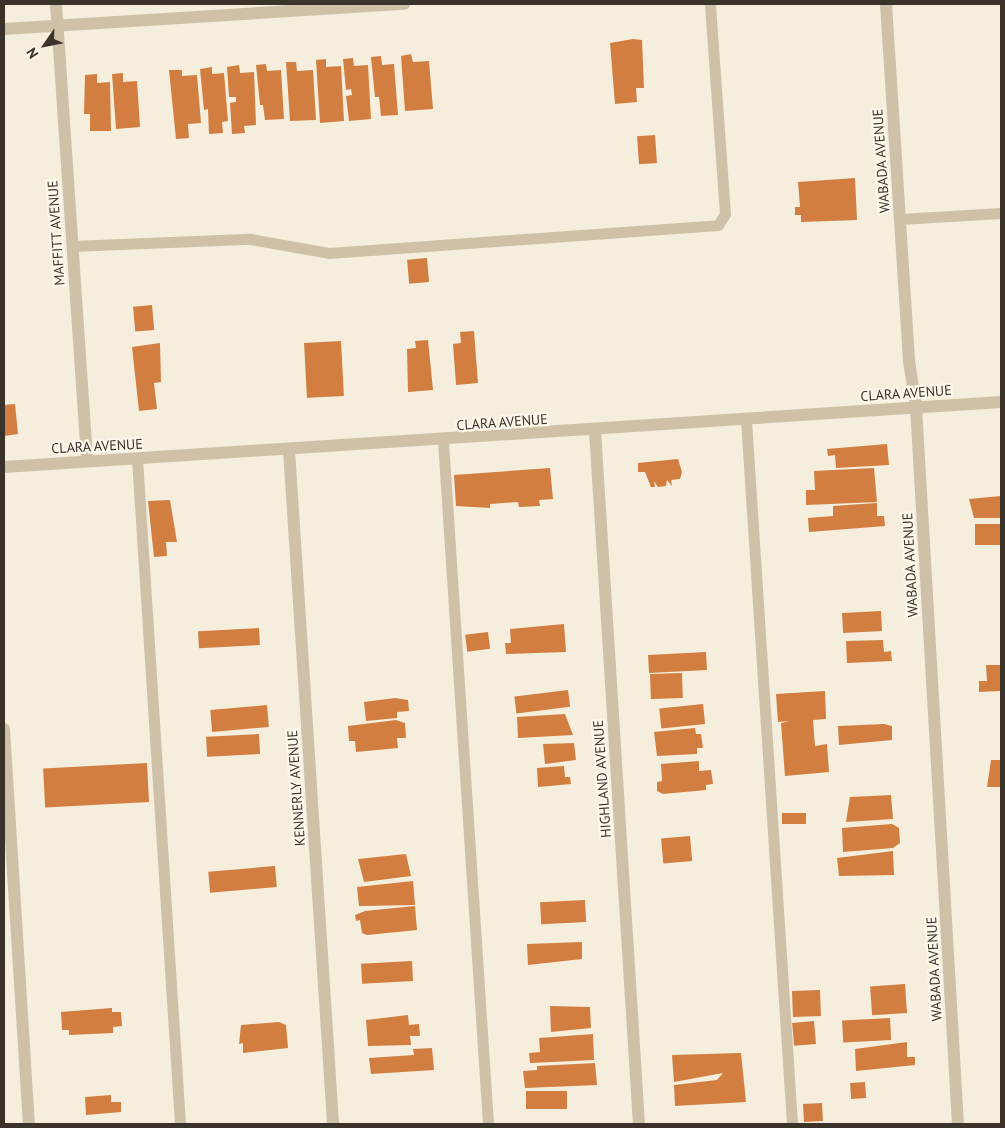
<!DOCTYPE html>
<style>
body{margin:0}
#map{position:relative;width:1005px;height:1128px;overflow:hidden;background:#f5eedd;font-family:"PT Sans",sans-serif}
div>[style]{position:absolute}
.building>*{inset:0;background:#d17e40;transform-origin:0 0}
.service>*{height:11px;margin:-5.5px;padding:0 5.5px;transform-origin:5.5px;border-radius:5.5px;background:#cec1a8}
.minor>*{height:12px;margin:-6px;padding:0 6px;transform-origin:6px;border-radius:6px;background:#cec1a8}
span{translate:-50% -50%;white-space:nowrap;text-align:center;line-height:1.15;-webkit-text-stroke:4.5px #fcf7eb;paint-order:stroke}
.street-label{font-size:14px;color:#3b3229}
.frame{position:absolute;inset:0;border:5px solid #3b3229;pointer-events:none}
.north{position:absolute;left:20px;top:20px;width:50px;height:50px;-webkit-text-stroke:4px #fcf7eb;paint-order:stroke;rotate:237deg;font-size:14px;font-weight:700;line-height:20px;text-align:center;color:#3b3229}
.north::after{content:'';display:block;margin:auto;width:18px;height:22px;background:#3b3229;clip-path:polygon(50% 0,100% 100%,50% 72%,0 100%)}
</style>
<div id="map">
<div class="building">
<i style="clip-path:polygon(633px 39px,642px 40px,644px 88px,636px 88px,637px 102px,615px 104px,610px 43px)"></i>
<i style="clip-path:polygon(411px 54px,413px 62px,429px 61px,433px 109px,405px 111px,401px 56px)"></i>
<i style="clip-path:polygon(381px 56px,382px 65px,394px 64px,398px 115px,381px 116px,379px 97px,375px 97px,371px 57px)"></i>
<i style="clip-path:polygon(353px 58px,354px 66px,368px 65px,371px 119px,349px 121px,346px 96px,352px 95px,351px 89px,346px 90px,343px 59px)"></i>
<i style="clip-path:polygon(326px 59px,326px 67px,341px 66px,344px 121px,320px 123px,316px 60px)"></i>
<i style="clip-path:polygon(286px 62px,296px 62px,297px 71px,313px 70px,316px 120px,290px 121px)"></i>
<i style="clip-path:polygon(266px 64px,267px 71px,281px 70px,284px 119px,265px 120px,263px 105px,260px 105px,256px 65px)"></i>
<i style="clip-path:polygon(239px 65px,240px 73px,254px 72px,256px 125px,244px 126px,245px 133px,232px 134px,230px 103px,236px 102px,236px 97px,229px 97px,227px 67px)"></i>
<i style="clip-path:polygon(212px 67px,212px 74px,224px 73px,228px 121px,222px 122px,223px 133px,209px 134px,208px 109px,204px 110px,200px 69px)"></i>
<i style="clip-path:polygon(169px 70px,182px 70px,182px 76px,197px 75px,201px 123px,188px 124px,189px 138px,176px 139px)"></i>
<i style="clip-path:polygon(123px 73px,123px 82px,137px 81px,140px 127px,116px 129px,112px 74px)"></i>
<i style="clip-path:polygon(97px 74px,97px 83px,110px 82px,111px 131px,90px 131px,90px 114px,84px 114px,85px 75px)"></i>
<i style="left:655px;top:135px;width:28px;height:18px;rotate:86deg"></i>
<i style="clip-path:polygon(855px 178px,857px 220px,801px 222px,801px 215px,795px 215px,795px 207px,800px 207px,798px 182px)"></i>
<i style="left:427px;top:258px;width:24px;height:20px;rotate:85deg"></i>
<i style="left:152px;top:305px;width:25px;height:19px;rotate:85deg"></i>
<i style="clip-path:polygon(474px 331px,478px 383px,456px 385px,453px 344px,461px 343px,460px 332px)"></i>
<i style="clip-path:polygon(428px 340px,433px 390px,408px 392px,407px 349px,416px 348px,415px 341px)"></i>
<i style="left:341px;top:341px;width:55px;height:37px;rotate:87deg"></i>
<i style="clip-path:polygon(160px 343px,161px 382px,154px 383px,157px 409px,139px 411px,132px 347px)"></i>
<i style="clip-path:polygon(15px 404px,18px 434px,4px 436px,4px 405px)"></i>
<i style="clip-path:polygon(887px 444px,889px 465px,836px 468px,835px 455px,828px 456px,827px 449px)"></i>
<i style="clip-path:polygon(678px 459px,682px 472px,680px 479px,671px 480px,672px 486px,667px 480px,666px 486px,658px 487px,654px 481px,655px 487px,651px 487px,645px 472px,638px 472px,638px 463px)"></i>
<i style="clip-path:polygon(550px 468px,553px 499px,539px 500px,540px 506px,519px 507px,518px 502px,490px 504px,490px 508px,456px 506px,454px 475px)"></i>
<i style="clip-path:polygon(874px 468px,877px 502px,806px 505px,806px 490px,815px 490px,814px 471px)"></i>
<i style="clip-path:polygon(1001px 496px,1001px 518px,974px 518px,969px 499px)"></i>
<i style="clip-path:polygon(170px 500px,177px 542px,166px 542px,167px 556px,154px 557px,148px 501px)"></i>
<i style="clip-path:polygon(877px 503px,877px 516px,884px 516px,885px 526px,809px 532px,808px 518px,833px 516px,833px 506px)"></i>
<i style="left:1001px;top:524px;width:21px;height:26px;rotate:90deg"></i>
<i style="left:881px;top:611px;width:20px;height:39px;rotate:87deg"></i>
<i style="clip-path:polygon(564px 624px,566px 652px,506px 654px,505px 643px,511px 643px,510px 629px)"></i>
<i style="left:259px;top:628px;width:17px;height:61px;rotate:87deg"></i>
<i style="left:488px;top:632px;width:17px;height:23px;rotate:83deg"></i>
<i style="clip-path:polygon(883px 640px,884px 652px,891px 651px,892px 661px,847px 663px,846px 641px)"></i>
<i style="left:706px;top:652px;width:18px;height:58px;rotate:87deg"></i>
<i style="clip-path:polygon(986px 665px,1001px 665px,1001px 691px,979px 692px,979px 681px,987px 681px)"></i>
<i style="left:682px;top:673px;width:25px;height:32px;rotate:88deg"></i>
<i style="left:568px;top:690px;width:17px;height:54px;rotate:83deg"></i>
<i style="clip-path:polygon(825px 691px,826px 719px,813px 720px,815px 746px,827px 744px,829px 772px,785px 776px,781px 723px,790px 721px,778px 722px,776px 694px)"></i>
<i style="clip-path:polygon(395px 698px,408px 700px,409px 711px,397px 712px,397px 718px,366px 721px,364px 702px)"></i>
<i style="left:703px;top:704px;width:20px;height:44px;rotate:84deg"></i>
<i style="left:267px;top:705px;width:22px;height:57px;rotate:85deg"></i>
<i style="clip-path:polygon(565px 714px,573px 735px,518px 738px,517px 717px)"></i>
<i style="clip-path:polygon(396px 720px,405px 723px,406px 738px,397px 738px,398px 748px,356px 752px,355px 741px,349px 741px,348px 726px)"></i>
<i style="clip-path:polygon(884px 724px,892px 726px,892px 740px,839px 745px,838px 726px)"></i>
<i style="clip-path:polygon(695px 728px,696px 734px,701px 734px,703px 748px,697px 748px,697px 754px,657px 756px,654px 732px)"></i>
<i style="left:259px;top:734px;width:20px;height:53px;rotate:87deg"></i>
<i style="clip-path:polygon(574px 743px,576px 760px,545px 764px,543px 744px)"></i>
<i style="clip-path:polygon(991px 760px,1001px 760px,1001px 787px,987px 787px)"></i>
<i style="clip-path:polygon(699px 761px,699px 771px,711px 770px,713px 784px,706px 785px,706px 790px,663px 794px,657px 791px,657px 782px,662px 781px,661px 764px)"></i>
<i style="left:147px;top:763px;width:39px;height:104px;rotate:87deg"></i>
<i style="clip-path:polygon(564px 766px,565px 777px,570px 777px,571px 784px,538px 787px,537px 768px)"></i>
<i style="clip-path:polygon(891px 795px,893px 819px,846px 822px,850px 797px)"></i>
<i style="left:806px;top:813px;width:11px;height:24px;rotate:90deg"></i>
<i style="clip-path:polygon(892px 824px,899px 828px,900px 843px,893px 848px,843px 852px,842px 828px)"></i>
<i style="left:690px;top:836px;width:25px;height:29px;rotate:85deg"></i>
<i style="clip-path:polygon(893px 851px,894px 875px,839px 876px,837px 858px)"></i>
<i style="clip-path:polygon(406px 854px,411px 876px,364px 882px,358px 859px)"></i>
<i style="left:275px;top:866px;width:21px;height:67px;rotate:85deg"></i>
<i style="clip-path:polygon(413px 881px,415px 905px,359px 906px,357px 887px)"></i>
<i style="left:585px;top:900px;width:22px;height:45px;rotate:87deg"></i>
<i style="clip-path:polygon(415px 906px,417px 930px,367px 935px,362px 933px,360px 920px,356px 921px,355px 915px,365px 911px)"></i>
<i style="clip-path:polygon(582px 942px,582px 959px,528px 965px,527px 944px)"></i>
<i style="left:412px;top:961px;width:20px;height:51px;rotate:87deg"></i>
<i style="left:905px;top:984px;width:29px;height:35px;rotate:86deg"></i>
<i style="left:820px;top:990px;width:26px;height:28px;rotate:88deg"></i>
<i style="clip-path:polygon(550px 1006px,590px 1007px,591px 1028px,551px 1032px)"></i>
<i style="clip-path:polygon(112px 1008px,112px 1012px,121px 1012px,122px 1026px,113px 1027px,113px 1033px,69px 1035px,69px 1030px,62px 1030px,61px 1012px)"></i>
<i style="clip-path:polygon(408px 1015px,409px 1025px,419px 1024px,420px 1036px,410px 1036px,411px 1045px,368px 1046px,366px 1020px)"></i>
<i style="left:890px;top:1018px;width:22px;height:48px;rotate:87deg"></i>
<i style="left:814px;top:1021px;width:23px;height:22px;rotate:85deg"></i>
<i style="clip-path:polygon(279px 1022px,286px 1025px,288px 1048px,243px 1053px,243px 1043px,239px 1044px,241px 1025px)"></i>
<i style="clip-path:polygon(593px 1034px,594px 1060px,530px 1063px,529px 1053px,540px 1052px,539px 1038px)"></i>
<i style="clip-path:polygon(907px 1042px,907px 1057px,915px 1057px,915px 1065px,856px 1071px,855px 1049px)"></i>
<i style="clip-path:polygon(432px 1048px,434px 1070px,371px 1074px,369px 1058px,414px 1055px,413px 1049px)"></i>
<i style="clip-path:polygon(741px 1053px,746px 1102px,675px 1106px,674px 1085px,717px 1080px,723px 1073px,674px 1082px,672px 1055px)"></i>
<i style="clip-path:polygon(595px 1063px,597px 1085px,525px 1088px,523px 1071px,537px 1070px,537px 1066px)"></i>
<i style="left:865px;top:1082px;width:16px;height:15px;rotate:86deg"></i>
<i style="left:526px;top:1091px;width:41px;height:18px"></i>
<i style="clip-path:polygon(111px 1095px,111px 1102px,121px 1102px,121px 1112px,86px 1115px,85px 1097px)"></i>
<i style="left:822px;top:1103px;width:18px;height:19px;rotate:87deg"></i>
</div>
<div class="service">
<i style="left:900px;top:219px;width:101px;rotate:-3.4deg"></i>
<i style="left:72px;top:246px;width:178px;rotate:-2.3deg"></i>
<i style="left:250px;top:239px;width:80px;rotate:10deg"></i>
<i style="left:329px;top:253px;width:390px;rotate:-4.1deg"></i>
<i style="left:718px;top:225px;width:13px;rotate:-58deg"></i>
<i style="left:725px;top:214px;width:211px;rotate:-94.1deg"></i>
<i style="left:746px;top:420px;width:706px;rotate:86.26deg"></i>
<i style="left:443px;top:441px;width:684px;rotate:86.23deg"></i>
<i style="left:137px;top:459px;width:666px;rotate:86.3deg"></i>
</div>
<div class="minor">
<i style="left:56px;top:4px;width:458px;rotate:86.1deg"></i>
<i style="left:886px;top:4px;width:358px;rotate:86.3deg"></i>
<i style="left:909px;top:361px;width:47px;rotate:81.3deg"></i>
<i style="left:916px;top:407px;width:718px;rotate:86.65deg"></i>
<i style="left:4px;top:29px;width:401px;rotate:-3.6deg"></i>
<i style="left:595px;top:431px;width:694px;rotate:86.37deg"></i>
<i style="left:289px;top:450px;width:675px;rotate:86.26deg"></i>
<i style="left:4px;top:467px;width:999px;rotate:-3.73deg"></i>
<i style="left:4px;top:729px;width:396px;rotate:86.4deg"></i>
</div>
<div class="street-label">
<span style="left:881px;top:161px;rotate:-94deg">WABADA AVENUE</span>
<span style="left:56px;top:233px;rotate:-94deg">MAFFITT AVENUE</span>
<span style="left:906px;top:393px;rotate:-4deg">CLARA AVENUE</span>
<span style="left:502px;top:422px;rotate:-4deg">CLARA AVENUE</span>
<span style="left:97px;top:446px;rotate:-3deg">CLARA AVENUE</span>
<span style="left:910px;top:565px;rotate:-93deg">WABADA AVENUE</span>
<span style="left:602px;top:779px;rotate:-94deg">HIGHLAND AVENUE</span>
<span style="left:296px;top:788px;rotate:-94deg">KENNERLY AVENUE</span>
<span style="left:934px;top:969px;rotate:-93deg">WABADA AVENUE</span>
</div>
<div class="frame"></div>
<div class="north">N</div>
</div>
